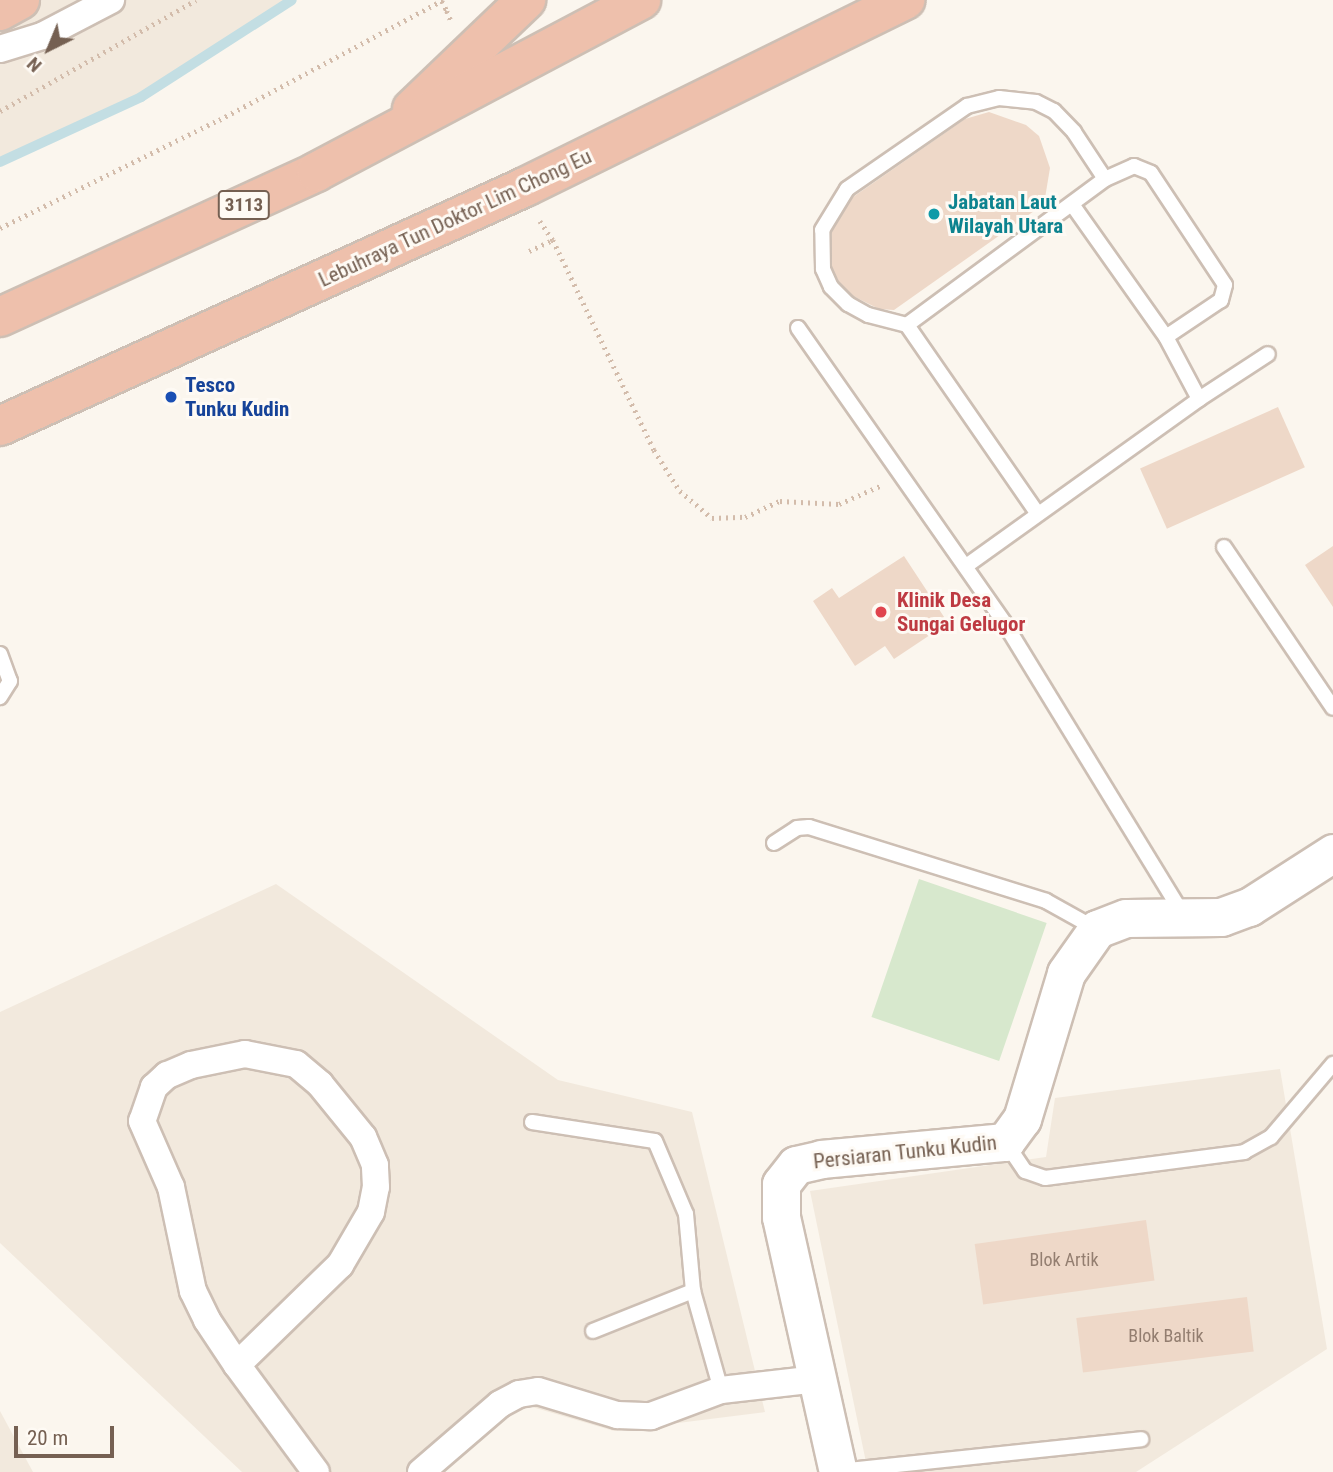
<!DOCTYPE html>
<style>
body{margin:0}
#map{position:relative;width:1333px;height:1472px;overflow:hidden;background:#fbf6ee;font-family:"Roboto Condensed",sans-serif}
div>[style]{position:absolute}
.residential>*{inset:0;background:#f2e9dd}
.green>*{inset:0;background:#d7e8cd;transform-origin:0 0}
.stream>*{height:10px;margin:-5px;padding:0 5px;transform-origin:5px;border-radius:5px;background:#c3dee3}
.building>*{inset:0;background:#eed8c8;transform-origin:0 0}
.path>*{height:4.5px;margin-top:-2.25px;transform-origin:0;background:repeating-linear-gradient(90deg,#d3bcab 0 2px,transparent 0 7px)}
.roads{filter:drop-shadow(2px 0 #cdbfb4) drop-shadow(-2px 0 #cdbfb4) drop-shadow(0 2px #cdbfb4) drop-shadow(0 -2px #cdbfb4)}
.lane>*{height:14px;margin:-7px;padding:0 7px;transform-origin:7px;border-radius:7px;background:#fff}
.street>*{height:26px;margin:-13px;padding:0 13px;transform-origin:13px;border-radius:13px;background:#fff}
.secondary>*{height:37px;margin:-18.5px;padding:0 18.5px;transform-origin:18.5px;border-radius:18.5px;background:#fff}
.highway>*{height:38px;margin:-19px;padding:0 19px;transform-origin:19px;border-radius:19px;background:#eec0ac}
.dots>*{width:19px;height:19px;translate:-50% -50%;box-sizing:border-box;border:4px solid #fefaf4;border-radius:50%}
span{translate:-50% -50%;white-space:nowrap;text-align:center;line-height:1.15;-webkit-text-stroke:6px #fefaf4;paint-order:stroke}
.number-label{font-size:18px;color:#937e70}
.number-label span{-webkit-text-stroke-width:0}
.shield-label span{padding:2px 5px;background:#fefaf4;border:2px solid;border-radius:5px;-webkit-text-stroke-width:0}
.shield-label{font-size:19px;color:#756052;font-weight:700}
.culture-label{font-size:21px;color:#0d838f;font-weight:700}
.left{translate:0 -50%;text-align:left}
.street-label{font-size:21px;color:#756052}
.transit-label{font-size:21px;color:#164399;font-weight:700}
.health-label{font-size:21px;color:#be3a42;font-weight:700}
.north{position:absolute;left:14px;top:14px;width:70px;height:70px;-webkit-text-stroke:5px #fefaf4;paint-order:stroke;rotate:223deg;font-size:19px;font-weight:700;line-height:28px;text-align:center;color:#756052}
.north::after{content:'';display:block;margin:auto;width:24px;height:32px;background:#756052;clip-path:polygon(50% 0,100% 100%,50% 72%,0 100%)}
.scale{position:absolute;left:14px;top:1426px;width:100px;height:32px;box-sizing:border-box;border:4px solid #756052;border-top:0;padding-left:9px;font-size:21px;line-height:24px;white-space:nowrap;color:#756052;-webkit-text-stroke:5px #fefaf4;paint-order:stroke}
</style>
<div id="map">
<div class="residential">
<i style="clip-path:polygon(0 0,292px 0,141px 97px,0 162px)"></i>
<i style="clip-path:polygon(276px 884px,558px 1080px,692px 1112px,765px 1412px,614px 1431px,522px 1404px,440px 1472px,242px 1472px,0 1243px,0 1012px)"></i>
<i style="clip-path:polygon(1280px 1069px,1327px 1349px,1136px 1472px,868px 1472px,810px 1191px,1046px 1157px,1055px 1098px)"></i>
<i style="clip-path:polygon(0 1411px,33px 1472px,0 1472px)"></i>
</div>
<div class="green">
<i style="left:919px;top:879px;width:135px;height:146px;rotate:19deg"></i>
</div>
<div class="stream">
<i style="left:0;top:162px;width:155px;rotate:-24.7deg"></i>
<i style="left:141px;top:97px;width:179px;rotate:-32.7deg"></i>
</div>
<div class="building">
<i style="clip-path:polygon(989px 112px,1026px 125px,1039px 136px,1050px 168px,1044px 204px,894px 310px,879px 309px,845px 292px,826px 259px,833px 211px,965px 119px)"></i>
<i style="left:1278px;top:407px;width:66px;height:151px;rotate:66deg"></i>
<i style="clip-path:polygon(1333px 546px,1333px 607px,1305px 565px)"></i>
<i style="clip-path:polygon(904px 556px,948px 623px,894px 659px,885px 646px,855px 666px,813px 601px,832px 588px,839px 598px)"></i>
<i style="left:1146px;top:1220px;width:61px;height:173px;rotate:82deg"></i>
<i style="left:1247px;top:1297px;width:55px;height:172px;rotate:83deg"></i>
</div>
<div class="path">
<i style="left:442px;top:1px;width:11px;rotate:63deg"></i>
<i style="left:447px;top:11px;width:6px;rotate:149deg"></i>
<i style="left:447px;top:11px;width:11px;rotate:68deg"></i>
<i style="left:0;top:111px;width:225px;rotate:-29.5deg"></i>
<i style="left:540px;top:221px;width:23px;rotate:56deg"></i>
<i style="left:0;top:228px;width:244px;rotate:-26.3deg"></i>
<i style="left:219px;top:120px;width:254px;rotate:-28.2deg"></i>
<i style="left:529px;top:251px;width:26px;rotate:-25deg"></i>
<i style="left:553px;top:240px;width:233px;rotate:64.3deg"></i>
<i style="left:654px;top:450px;width:49px;rotate:57.6deg"></i>
<i style="left:680px;top:491px;width:42px;rotate:40.2deg"></i>
<i style="left:712px;top:518px;width:33px;rotate:-2deg"></i>
<i style="left:745px;top:517px;width:38px;rotate:-25deg"></i>
<i style="left:780px;top:501px;width:59px;rotate:2.9deg"></i>
<i style="left:839px;top:504px;width:47px;rotate:-23.8deg"></i>
</div>
<div class="roads">
<div class="lane">
<i style="left:1105px;top:179px;width:246px;rotate:143.6deg"></i>
<i style="left:907px;top:325px;width:40px;rotate:-165.6deg"></i>
<i style="left:868px;top:315px;width:23px;rotate:-151deg"></i>
<i style="left:848px;top:304px;width:24px;rotate:-135deg"></i>
<i style="left:831px;top:287px;width:20px;rotate:-114deg"></i>
<i style="left:823px;top:269px;width:39px;rotate:-91deg"></i>
<i style="left:822px;top:230px;width:48px;rotate:-58.6deg"></i>
<i style="left:847px;top:189px;width:146px;rotate:-34.7deg"></i>
<i style="left:967px;top:106px;width:33px;rotate:-14deg"></i>
<i style="left:999px;top:98px;width:37px;rotate:6deg"></i>
<i style="left:1036px;top:102px;width:20px;rotate:27deg"></i>
<i style="left:1054px;top:111px;width:29px;rotate:46deg"></i>
<i style="left:1074px;top:132px;width:56px;rotate:56.6deg"></i>
<i style="left:1105px;top:179px;width:32px;rotate:-24deg"></i>
<i style="left:1134px;top:166px;width:18px;rotate:22deg"></i>
<i style="left:1151px;top:173px;width:134px;rotate:56.5deg"></i>
<i style="left:1225px;top:285px;width:16px;rotate:105deg"></i>
<i style="left:1221px;top:300px;width:66px;rotate:146.1deg"></i>
<i style="left:907px;top:325px;width:229px;rotate:55.3deg"></i>
<i style="left:798px;top:328px;width:361px;rotate:55deg"></i>
<i style="left:1005px;top:624px;width:342px;rotate:58.5deg"></i>
<i style="left:1199px;top:399px;width:82px;rotate:-33.1deg"></i>
<i style="left:1224px;top:547px;width:194px;rotate:55.9deg"></i>
<i style="left:966px;top:566px;width:287px;rotate:-35.6deg"></i>
<i style="left:1199px;top:399px;width:70px;rotate:-118deg"></i>
<i style="left:1166px;top:337px;width:163px;rotate:-125.3deg"></i>
<i style="left:0;top:654px;width:29px;rotate:70deg"></i>
<i style="left:10px;top:681px;width:19px;rotate:122deg"></i>
<i style="left:774px;top:843px;width:27px;rotate:-33deg"></i>
<i style="left:797px;top:828px;width:12px;rotate:-5deg"></i>
<i style="left:809px;top:827px;width:248px;rotate:17.3deg"></i>
<i style="left:1046px;top:901px;width:57px;rotate:29.2deg"></i>
<i style="left:532px;top:1122px;width:124px;rotate:8.8deg"></i>
<i style="left:655px;top:1141px;width:79px;rotate:67deg"></i>
<i style="left:686px;top:1214px;width:77px;rotate:84.8deg"></i>
<i style="left:693px;top:1291px;width:103px;rotate:74.2deg"></i>
<i style="left:1006px;top:1143px;width:34px;rotate:56deg"></i>
<i style="left:1025px;top:1171px;width:21px;rotate:19deg"></i>
<i style="left:1045px;top:1178px;width:201px;rotate:-7.4deg"></i>
<i style="left:1244px;top:1152px;width:31px;rotate:-29deg"></i>
<i style="left:1271px;top:1137px;width:96px;rotate:-49.7deg"></i>
<i style="left:593px;top:1331px;width:108px;rotate:-21.8deg"></i>
<i style="left:839px;top:1471px;width:304px;rotate:-6deg"></i>
</div>
<div class="street">
<i style="left:0;top:49px;width:44px;rotate:-17.2deg"></i>
<i style="left:42px;top:36px;width:78px;rotate:-27.6deg"></i>
<i style="left:237px;top:1365px;width:144px;rotate:-44.2deg"></i>
<i style="left:340px;top:1265px;width:61px;rotate:-59.7deg"></i>
<i style="left:371px;top:1212px;width:25px;rotate:-79deg"></i>
<i style="left:376px;top:1187px;width:22px;rotate:-93deg"></i>
<i style="left:375px;top:1165px;width:30px;rotate:-113deg"></i>
<i style="left:363px;top:1137px;width:68px;rotate:-129.1deg"></i>
<i style="left:320px;top:1084px;width:31px;rotate:-140deg"></i>
<i style="left:296px;top:1064px;width:52px;rotate:-168.9deg"></i>
<i style="left:245px;top:1054px;width:55px;rotate:168.5deg"></i>
<i style="left:191px;top:1065px;width:26px;rotate:157deg"></i>
<i style="left:167px;top:1075px;width:18px;rotate:137deg"></i>
<i style="left:154px;top:1087px;width:36px;rotate:109deg"></i>
<i style="left:142px;top:1121px;width:72px;rotate:66.3deg"></i>
<i style="left:171px;top:1187px;width:106px;rotate:78.1deg"></i>
<i style="left:193px;top:1291px;width:32px;rotate:64deg"></i>
<i style="left:207px;top:1320px;width:54px;rotate:56.3deg"></i>
<i style="left:237px;top:1365px;width:133px;rotate:53.6deg"></i>
<i style="left:421px;top:1472px;width:104px;rotate:-40.7deg"></i>
<i style="left:500px;top:1404px;width:21px;rotate:-28deg"></i>
<i style="left:519px;top:1394px;width:19px;rotate:-9deg"></i>
<i style="left:538px;top:1391px;width:83px;rotate:16.9deg"></i>
<i style="left:617px;top:1415px;width:34px;rotate:2deg"></i>
<i style="left:651px;top:1416px;width:75px;rotate:-20.4deg"></i>
<i style="left:721px;top:1390px;width:97px;rotate:-6.5deg"></i>
</div>
<div class="secondary">
<i style="left:838px;top:1472px;width:261px;rotate:-102.6deg"></i>
<i style="left:781px;top:1217px;width:33px;rotate:-90deg"></i>
<i style="left:781px;top:1184px;width:24px;rotate:-52deg"></i>
<i style="left:796px;top:1165px;width:26px;rotate:-13deg"></i>
<i style="left:821px;top:1159px;width:185px;rotate:-5.3deg"></i>
<i style="left:1005px;top:1142px;width:29px;rotate:-54deg"></i>
<i style="left:1022px;top:1119px;width:152px;rotate:-73.2deg"></i>
<i style="left:1066px;top:973px;width:54px;rotate:-54.8deg"></i>
<i style="left:1097px;top:929px;width:31px;rotate:-21deg"></i>
<i style="left:1126px;top:918px;width:95px;rotate:-0.6deg"></i>
<i style="left:1221px;top:917px;width:30px;rotate:-20deg"></i>
<i style="left:1249px;top:907px;width:100px;rotate:-32.7deg"></i>
</div>
<div class="highway">
<i style="left:0;top:11px;width:23px;rotate:-29deg"></i>
<i style="left:412px;top:109px;width:158px;rotate:-43.7deg"></i>
<i style="left:0;top:317px;width:348px;rotate:-24.6deg"></i>
<i style="left:316px;top:172px;width:368px;rotate:-27.9deg"></i>
<i style="left:0;top:426px;width:577px;rotate:-24.48deg"></i>
<i style="left:525px;top:187px;width:424px;rotate:-26.2deg"></i>
</div>
</div>
<div class="dots">
<i style="left:934px;top:214px;background:#0f9aa8"></i>
<i style="left:171px;top:397px;background:#1a4fb4"></i>
<i style="left:881px;top:612px;background:#e0444e"></i>
</div>
<div class="number-label">
<span style="left:1064px;top:1260px">Blok Artik</span>
<span style="left:1166px;top:1336px">Blok Baltik</span>
</div>
<div class="shield-label">
<span style="left:244px;top:205px">3113</span>
</div>
<div class="culture-label">
<span class="left" style="left:948px;top:214px">Jabatan Laut<br>Wilayah Utara</span>
</div>
<div class="street-label">
<span style="left:455px;top:218px;rotate:-25deg">Lebuhraya Tun Doktor Lim Chong Eu</span>
<span style="left:905px;top:1152px;rotate:-6deg">Persiaran Tunku Kudin</span>
</div>
<div class="transit-label">
<span class="left" style="left:185px;top:397px">Tesco<br>Tunku Kudin</span>
</div>
<div class="health-label">
<span class="left" style="left:897px;top:612px">Klinik Desa<br>Sungai Gelugor</span>
</div>
<div class="north">N</div>
<div class="scale">20 m</div>
</div>
